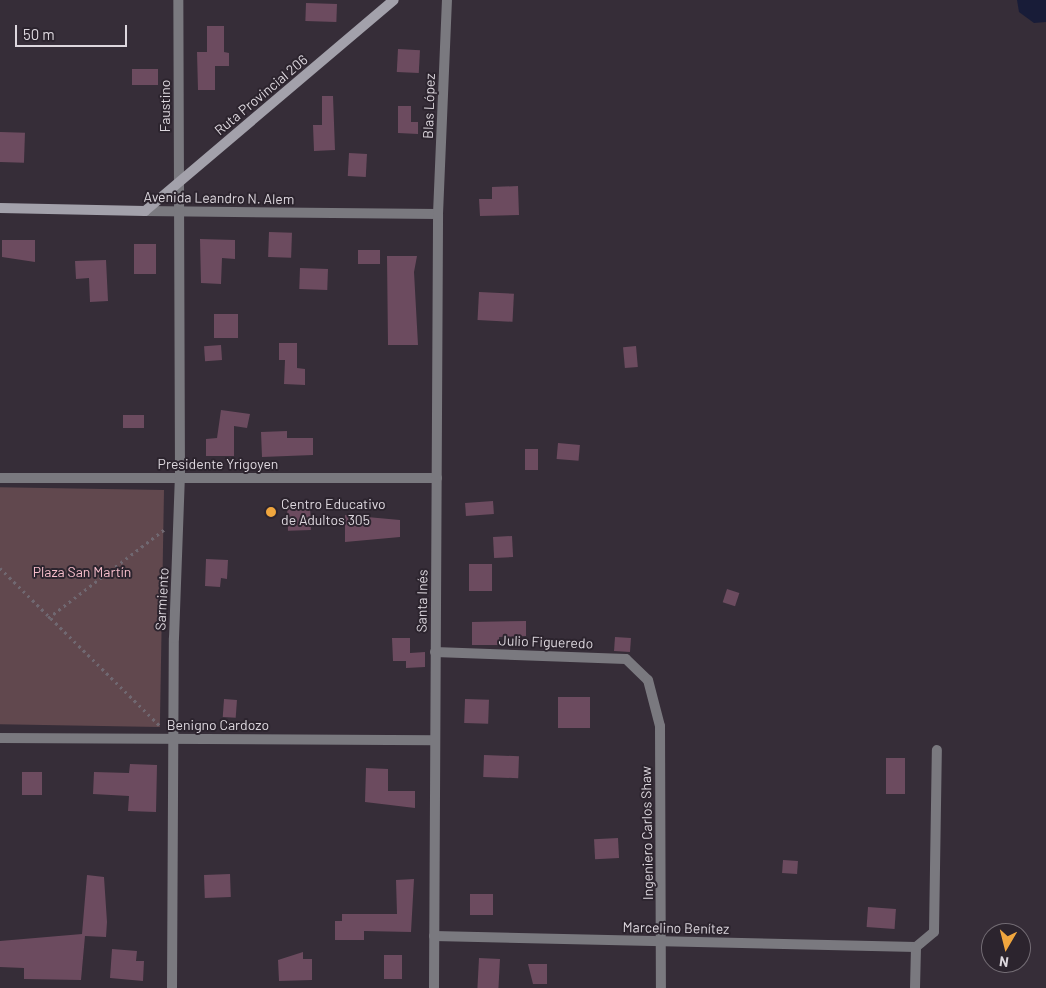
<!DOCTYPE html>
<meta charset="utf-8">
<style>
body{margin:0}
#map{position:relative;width:1046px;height:988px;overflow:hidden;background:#362d38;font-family:Barlow,sans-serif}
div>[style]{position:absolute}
.green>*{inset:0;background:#61484e;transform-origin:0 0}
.water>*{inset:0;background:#181c38}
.building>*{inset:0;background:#6c4b5f;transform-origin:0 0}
.path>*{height:2.5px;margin-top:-1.25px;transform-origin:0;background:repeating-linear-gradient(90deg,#706871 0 2.5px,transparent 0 6.5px)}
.street>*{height:10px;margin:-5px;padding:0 5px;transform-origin:5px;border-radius:5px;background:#7a797f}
.secondary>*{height:10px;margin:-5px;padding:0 5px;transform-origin:5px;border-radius:5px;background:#a3a1ab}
.dots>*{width:14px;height:14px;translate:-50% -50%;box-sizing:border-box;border:2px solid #2c242e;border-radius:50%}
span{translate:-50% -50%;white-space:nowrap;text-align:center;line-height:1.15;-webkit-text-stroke:4px #2c242e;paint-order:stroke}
.street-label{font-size:14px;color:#ddd7de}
.poi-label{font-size:14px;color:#ddd7de}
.left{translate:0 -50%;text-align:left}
.park-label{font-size:14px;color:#f8bfcc}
.north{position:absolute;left:981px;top:923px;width:50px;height:50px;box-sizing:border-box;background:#2c242e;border:1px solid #736c74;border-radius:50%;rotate:188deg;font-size:14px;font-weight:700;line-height:20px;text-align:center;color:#ddd7de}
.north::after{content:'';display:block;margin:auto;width:18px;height:22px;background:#f0a63e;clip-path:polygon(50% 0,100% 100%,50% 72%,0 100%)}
.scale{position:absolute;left:15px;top:25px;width:112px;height:22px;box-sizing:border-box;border:2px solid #ddd7de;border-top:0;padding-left:6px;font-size:15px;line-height:18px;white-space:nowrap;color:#ddd7de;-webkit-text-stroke:4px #2c242e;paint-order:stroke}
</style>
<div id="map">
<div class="green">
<i style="left:164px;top:490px;width:237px;height:164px;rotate:91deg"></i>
</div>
<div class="water">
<i style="clip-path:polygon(1017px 0,1046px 0,1046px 22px,1034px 23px,1019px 12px)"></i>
</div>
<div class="building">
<i style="left:306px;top:3px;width:31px;height:18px;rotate:2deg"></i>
<i style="clip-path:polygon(207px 26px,224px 26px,224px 52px,229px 53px,229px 66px,215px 66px,215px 90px,198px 90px,197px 52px,207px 52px)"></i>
<i style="left:398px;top:49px;width:22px;height:23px;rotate:3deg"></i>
<i style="left:132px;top:69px;width:26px;height:16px"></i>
<i style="clip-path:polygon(322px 96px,333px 96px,335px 150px,314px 151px,313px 125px,322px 125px)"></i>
<i style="clip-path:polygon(398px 106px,411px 106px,411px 122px,418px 122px,418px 134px,398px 133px)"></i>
<i style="left:0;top:132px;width:25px;height:30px;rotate:2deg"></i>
<i style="left:349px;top:153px;width:18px;height:23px;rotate:3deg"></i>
<i style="clip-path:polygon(518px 186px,519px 215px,480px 216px,479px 199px,492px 199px,492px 187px)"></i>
<i style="left:269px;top:232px;width:23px;height:25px;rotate:2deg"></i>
<i style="clip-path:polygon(200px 239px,235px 240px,235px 259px,222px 258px,221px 284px,201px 283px)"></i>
<i style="clip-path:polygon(2px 240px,35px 240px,35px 262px,2px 257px)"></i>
<i style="left:134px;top:244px;width:22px;height:30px"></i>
<i style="left:358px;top:250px;width:22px;height:14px"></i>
<i style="clip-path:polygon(387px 256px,417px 256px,414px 272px,418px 345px,388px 345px)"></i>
<i style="clip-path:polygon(106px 260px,108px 301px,90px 302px,89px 278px,76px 279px,75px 261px)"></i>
<i style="left:300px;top:268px;width:28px;height:21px;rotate:2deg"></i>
<i style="left:479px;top:292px;width:35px;height:28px;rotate:3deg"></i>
<i style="left:214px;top:314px;width:24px;height:24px"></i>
<i style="clip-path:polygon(279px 343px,297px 343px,297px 368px,305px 369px,305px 385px,284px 384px,285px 360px,279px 360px)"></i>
<i style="left:221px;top:345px;width:15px;height:17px;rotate:86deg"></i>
<i style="left:636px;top:346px;width:21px;height:13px;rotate:85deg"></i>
<i style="clip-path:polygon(221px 410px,250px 414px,247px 428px,234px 426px,234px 456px,206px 456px,206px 439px,217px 438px)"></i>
<i style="left:144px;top:415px;width:13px;height:21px;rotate:90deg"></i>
<i style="clip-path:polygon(287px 431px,287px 438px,313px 438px,313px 455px,262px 457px,261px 432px)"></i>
<i style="left:558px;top:443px;width:22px;height:16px;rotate:5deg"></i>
<i style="left:525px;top:449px;width:13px;height:21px"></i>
<i style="left:493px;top:501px;width:13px;height:28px;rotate:86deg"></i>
<i style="left:310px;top:503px;width:27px;height:23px;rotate:88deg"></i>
<i style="clip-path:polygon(345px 515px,400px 520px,400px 537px,345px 542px)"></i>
<i style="left:512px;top:536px;width:21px;height:19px;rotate:87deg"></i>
<i style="clip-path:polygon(206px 559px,228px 560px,227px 579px,221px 578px,220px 587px,205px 586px)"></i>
<i style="left:469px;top:564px;width:23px;height:27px"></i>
<i style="left:727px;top:589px;width:13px;height:14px;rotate:18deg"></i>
<i style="clip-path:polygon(526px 621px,526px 636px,499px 637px,499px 645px,472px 645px,472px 622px)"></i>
<i style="left:615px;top:637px;width:16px;height:14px;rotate:4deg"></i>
<i style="clip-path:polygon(392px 638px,410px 638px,410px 653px,425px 652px,425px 667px,406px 668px,406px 661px,393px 661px)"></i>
<i style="left:558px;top:697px;width:32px;height:31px"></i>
<i style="left:224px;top:699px;width:13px;height:18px;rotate:4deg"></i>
<i style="left:465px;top:699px;width:24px;height:24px;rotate:2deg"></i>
<i style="left:484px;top:755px;width:35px;height:22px;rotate:2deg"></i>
<i style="left:886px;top:758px;width:19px;height:36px"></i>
<i style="clip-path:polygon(130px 764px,157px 765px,156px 812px,128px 811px,129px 796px,93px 794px,94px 772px,129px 773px)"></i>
<i style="clip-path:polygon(366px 768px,388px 769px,388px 791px,415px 791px,415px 808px,365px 802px)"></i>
<i style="left:22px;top:772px;width:20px;height:23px"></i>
<i style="left:618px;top:838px;width:20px;height:24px;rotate:87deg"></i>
<i style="left:783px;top:860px;width:15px;height:13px;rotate:4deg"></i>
<i style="left:230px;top:874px;width:23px;height:26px;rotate:88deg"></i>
<i style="clip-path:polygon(87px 875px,104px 877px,107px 922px,106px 937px,85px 936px,81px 980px,24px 979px,24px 968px,0 967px,0 941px,82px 934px)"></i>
<i style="clip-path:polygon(414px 879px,411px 932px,364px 931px,364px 940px,335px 940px,335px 921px,342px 921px,342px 914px,397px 914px,396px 880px)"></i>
<i style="left:470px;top:894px;width:23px;height:21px"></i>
<i style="left:868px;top:907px;width:28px;height:20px;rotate:4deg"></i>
<i style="clip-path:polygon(112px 949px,137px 951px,136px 961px,144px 961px,143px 981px,110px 978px)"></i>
<i style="clip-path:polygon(303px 952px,303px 959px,312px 959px,312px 980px,279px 981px,278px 960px)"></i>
<i style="left:384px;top:955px;width:18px;height:24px"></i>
<i style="left:479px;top:958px;width:21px;height:30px;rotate:3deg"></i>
<i style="clip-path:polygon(528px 964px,547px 964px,547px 984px,533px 984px)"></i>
</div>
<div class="path">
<i style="left:0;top:568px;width:225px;rotate:44.6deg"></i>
<i style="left:48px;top:618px;width:148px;rotate:-37.3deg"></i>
</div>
<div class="street">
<i style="left:145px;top:211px;width:293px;rotate:0.6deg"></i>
<i style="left:0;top:478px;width:437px"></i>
<i style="left:435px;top:652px;width:191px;rotate:2.1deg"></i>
<i style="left:626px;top:659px;width:30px;rotate:44deg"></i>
<i style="left:648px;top:680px;width:48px;rotate:75.4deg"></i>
<i style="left:660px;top:726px;width:262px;rotate:89.8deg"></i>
<i style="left:0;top:738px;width:435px;rotate:0.3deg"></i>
<i style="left:434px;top:936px;width:482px;rotate:1.3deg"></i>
<i style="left:916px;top:947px;width:23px;rotate:-40deg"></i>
<i style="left:934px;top:932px;width:182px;rotate:-89.1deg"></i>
<i style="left:172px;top:988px;width:350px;rotate:-89.7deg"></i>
<i style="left:174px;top:638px;width:161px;rotate:-87.9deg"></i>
<i style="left:180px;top:477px;width:477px;rotate:-90.2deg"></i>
<i style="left:434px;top:988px;width:774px;rotate:-89.7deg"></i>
<i style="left:438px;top:214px;width:214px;rotate:-87.6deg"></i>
<i style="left:915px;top:988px;width:41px;rotate:-88.6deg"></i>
</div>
<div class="secondary">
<i style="left:0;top:208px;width:145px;rotate:1.2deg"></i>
<i style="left:145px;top:211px;width:326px;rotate:-40.3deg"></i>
</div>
<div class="dots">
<i style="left:271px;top:512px;background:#f0a63e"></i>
</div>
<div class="street-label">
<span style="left:261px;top:95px;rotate:-40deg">Ruta Provincial 206</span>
<span style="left:165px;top:106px;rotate:-90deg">Faustino</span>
<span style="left:429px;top:106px;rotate:-88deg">Blas López</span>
<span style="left:219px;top:198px;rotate:1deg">Avenida Leandro N. Alem</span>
<span style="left:218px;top:464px">Presidente Yrigoyen</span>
<span style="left:162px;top:599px;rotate:-87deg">Sarmiento</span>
<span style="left:422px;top:601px;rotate:-89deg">Santa Inés</span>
<span style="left:546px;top:642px;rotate:2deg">Julio Figueredo</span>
<span style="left:218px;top:725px">Benigno Cardozo</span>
<span style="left:647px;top:833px;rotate:-91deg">Ingeniero Carlos Shaw</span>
<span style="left:676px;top:928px;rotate:1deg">Marcelino Benítez</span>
</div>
<div class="poi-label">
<span class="left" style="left:281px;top:512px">Centro Educativo<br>de Adultos 305</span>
</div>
<div class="park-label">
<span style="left:82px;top:572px">Plaza San Martín</span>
</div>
<div class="north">N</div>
<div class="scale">50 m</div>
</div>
